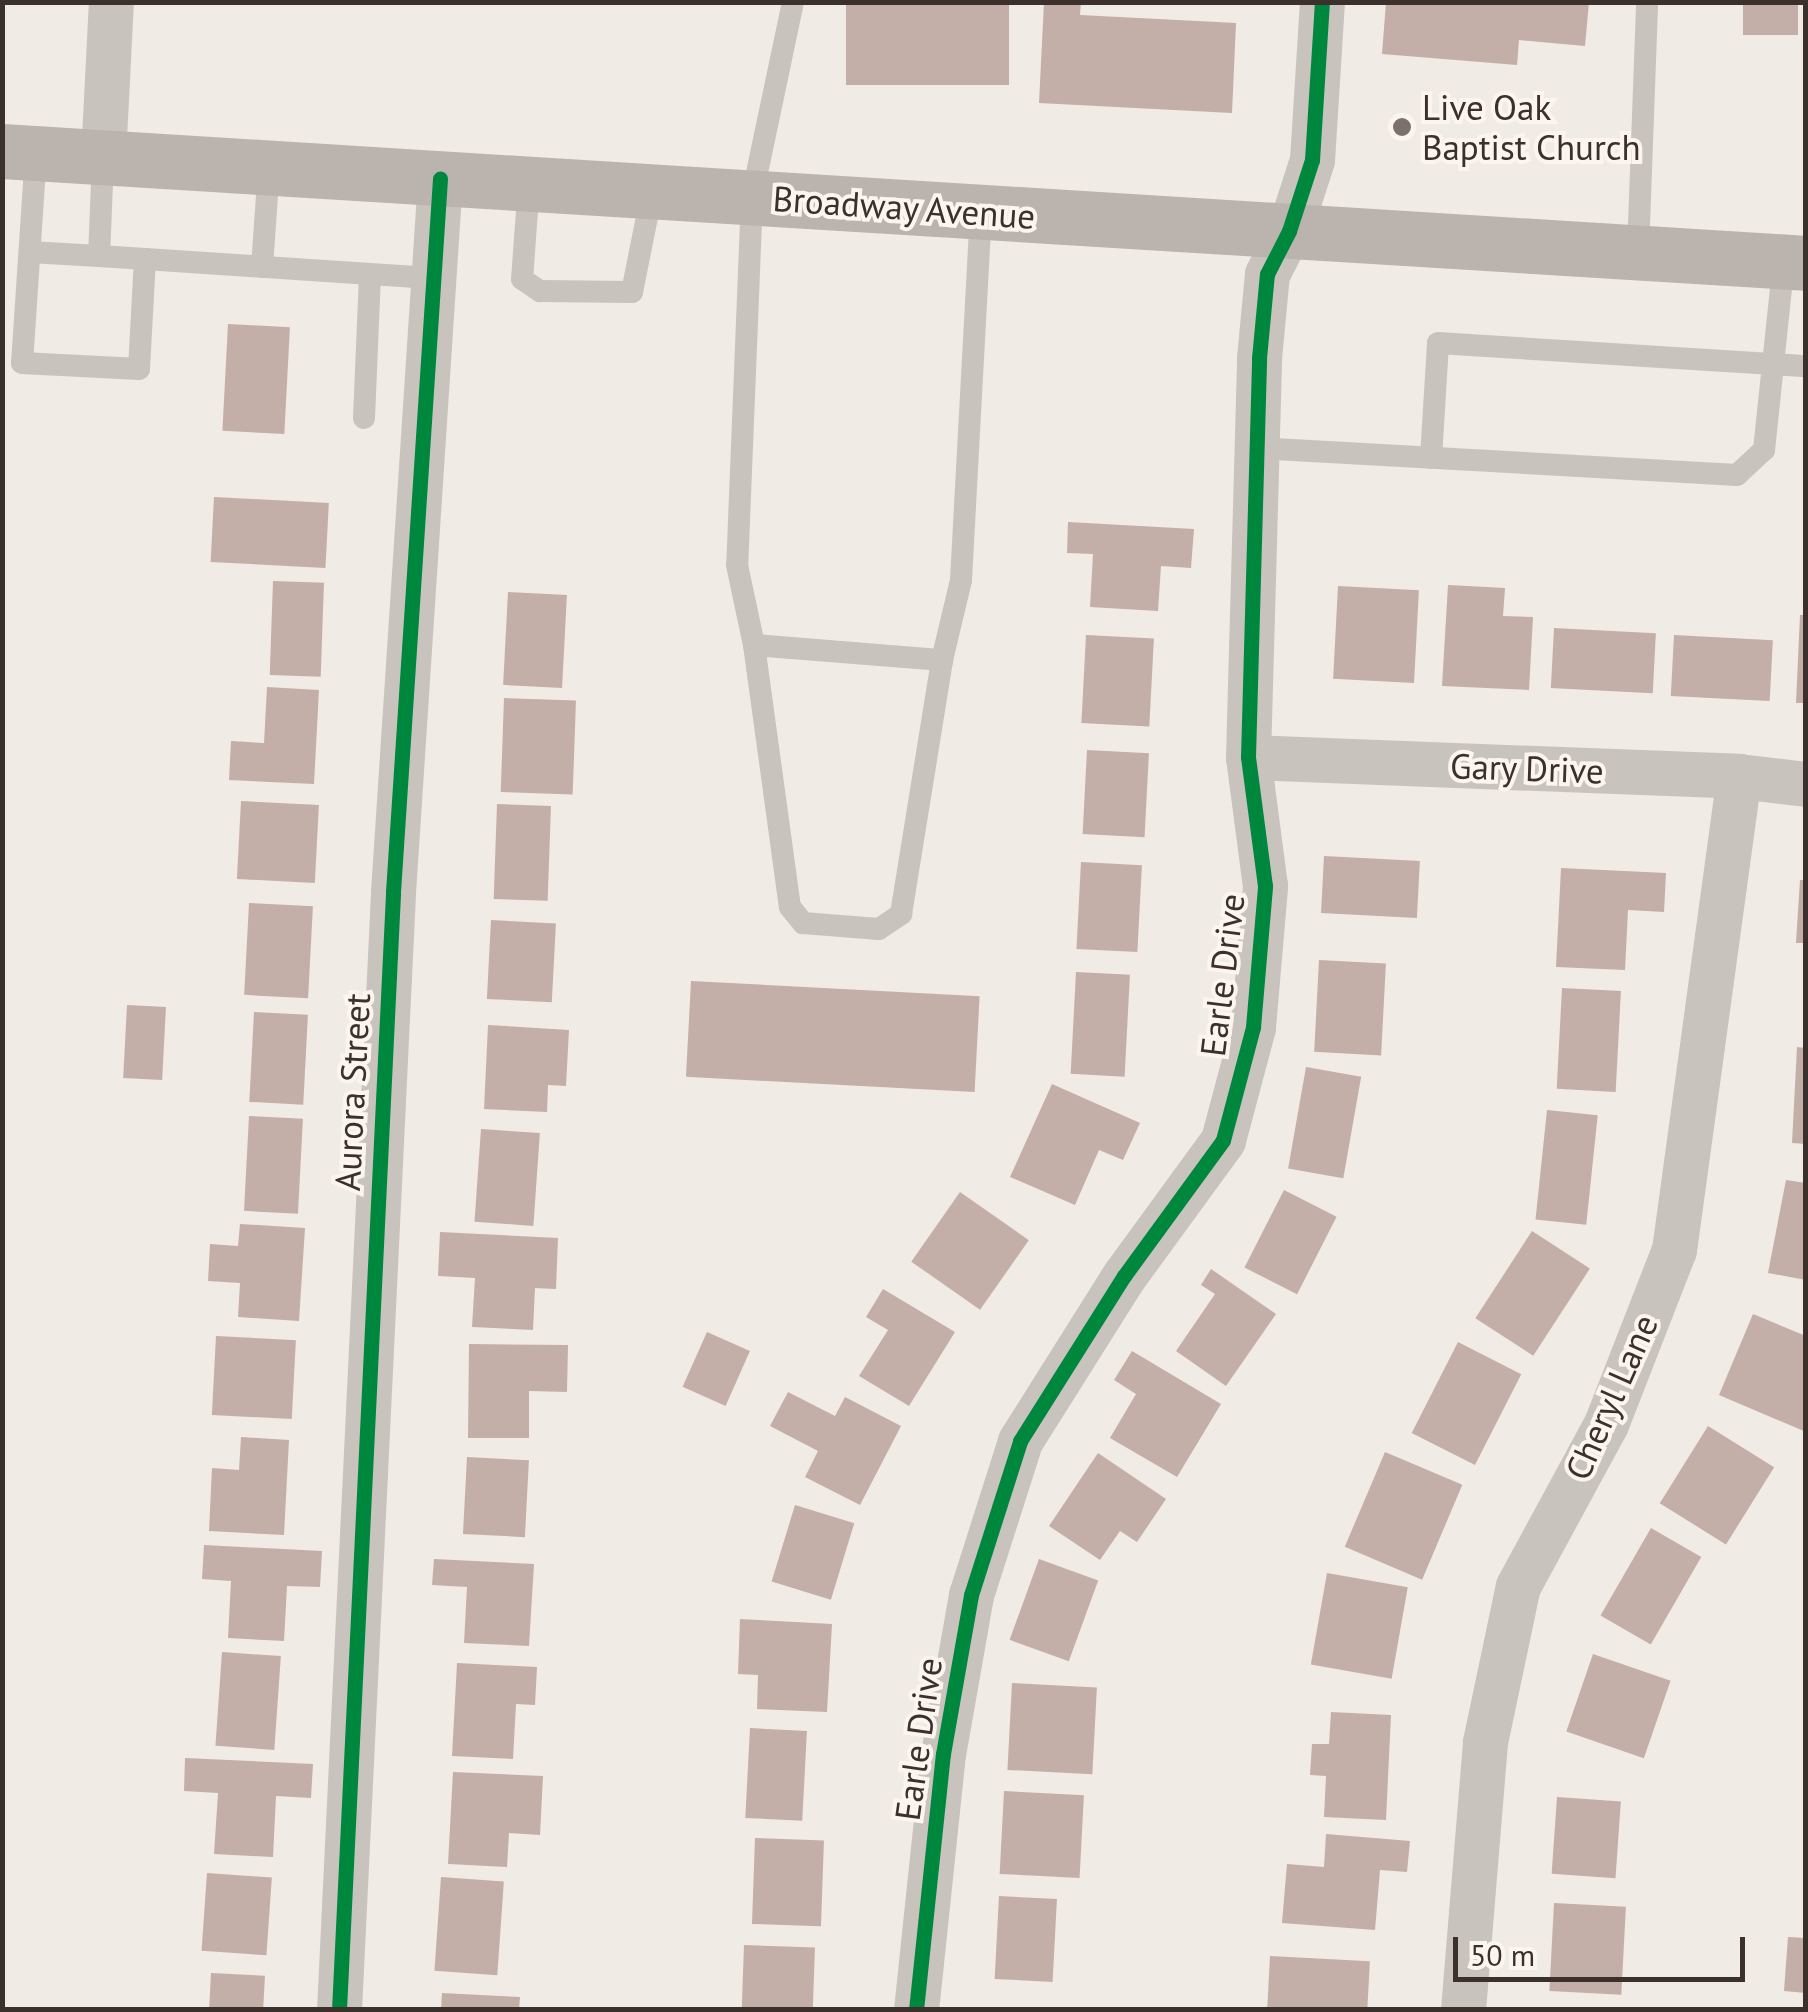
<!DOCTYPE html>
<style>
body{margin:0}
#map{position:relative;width:1808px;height:2012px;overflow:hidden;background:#f0ebe5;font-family:"PT Sans",sans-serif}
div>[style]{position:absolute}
.building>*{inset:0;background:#c3afa7;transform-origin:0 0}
.lane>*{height:22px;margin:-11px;padding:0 11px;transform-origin:11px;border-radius:11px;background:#c9c3be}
.street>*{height:45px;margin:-22.5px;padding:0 22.5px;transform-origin:22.5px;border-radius:22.5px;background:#c9c3be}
.secondary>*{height:55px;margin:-27.5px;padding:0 27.5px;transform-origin:27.5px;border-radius:27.5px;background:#bab3ae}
.cycleway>*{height:15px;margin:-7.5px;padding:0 7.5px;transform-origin:7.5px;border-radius:7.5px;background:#00873e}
.dots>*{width:28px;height:28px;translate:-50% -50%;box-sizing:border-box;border:5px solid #fbf5ee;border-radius:50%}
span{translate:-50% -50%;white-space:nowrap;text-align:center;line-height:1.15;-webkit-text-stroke:8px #fbf5ee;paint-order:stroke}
.poi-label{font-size:35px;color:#3b302b}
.left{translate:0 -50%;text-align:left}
.street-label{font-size:35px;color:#3b302b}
.frame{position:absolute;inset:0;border:5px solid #3b302b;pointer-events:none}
.scale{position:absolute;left:1453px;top:1937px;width:292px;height:45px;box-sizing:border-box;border:5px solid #3b302b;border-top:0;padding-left:12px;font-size:30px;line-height:35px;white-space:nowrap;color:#3b302b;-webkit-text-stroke:8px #fbf5ee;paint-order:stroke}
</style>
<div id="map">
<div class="building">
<i style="left:846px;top:2px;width:163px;height:83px"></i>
<i style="clip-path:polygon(1044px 2px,1081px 2px,1080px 15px,1236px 23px,1232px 113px,1039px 103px)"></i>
<i style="clip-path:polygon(1386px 2px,1589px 2px,1585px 46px,1519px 40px,1517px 65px,1382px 54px)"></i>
<i style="left:1743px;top:2px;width:55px;height:33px"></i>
<i style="left:228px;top:324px;width:62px;height:107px;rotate:3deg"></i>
<i style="left:214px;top:497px;width:115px;height:65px;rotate:3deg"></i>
<i style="clip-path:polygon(1068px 522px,1194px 529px,1191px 568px,1161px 566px,1158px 611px,1090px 607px,1093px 554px,1067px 553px)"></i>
<i style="left:273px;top:581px;width:51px;height:94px;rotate:2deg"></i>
<i style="clip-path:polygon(1448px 585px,1505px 588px,1503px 616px,1533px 617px,1529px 690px,1442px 686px)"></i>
<i style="left:1338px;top:586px;width:81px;height:93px;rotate:3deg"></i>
<i style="left:508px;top:592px;width:59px;height:93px;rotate:3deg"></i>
<i style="clip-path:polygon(1800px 615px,1806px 615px,1806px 703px,1796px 703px)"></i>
<i style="left:1554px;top:628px;width:102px;height:60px;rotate:3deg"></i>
<i style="left:1086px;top:635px;width:68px;height:88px;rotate:3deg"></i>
<i style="left:1674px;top:635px;width:99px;height:61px;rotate:3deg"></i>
<i style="clip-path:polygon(267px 687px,319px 690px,314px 784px,229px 780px,231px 741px,264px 743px)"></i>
<i style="left:504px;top:698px;width:72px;height:94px;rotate:2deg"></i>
<i style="left:1087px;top:750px;width:62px;height:84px;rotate:3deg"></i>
<i style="left:241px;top:801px;width:78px;height:78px;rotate:3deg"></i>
<i style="left:497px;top:804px;width:54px;height:95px;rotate:2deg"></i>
<i style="left:1324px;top:856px;width:96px;height:57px;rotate:3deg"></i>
<i style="left:1081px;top:862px;width:61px;height:87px;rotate:3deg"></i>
<i style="clip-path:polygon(1561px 868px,1666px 873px,1664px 912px,1628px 910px,1625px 970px,1556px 967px)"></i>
<i style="clip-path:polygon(1800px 880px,1806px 880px,1806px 943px,1796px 943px)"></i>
<i style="left:249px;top:903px;width:64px;height:92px;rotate:3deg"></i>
<i style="left:491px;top:920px;width:65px;height:79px;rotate:3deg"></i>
<i style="left:1319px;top:960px;width:67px;height:92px;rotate:3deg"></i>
<i style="left:1076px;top:972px;width:54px;height:102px;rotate:3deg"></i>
<i style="left:691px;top:981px;width:289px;height:96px;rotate:3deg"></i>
<i style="left:1562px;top:988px;width:59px;height:101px;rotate:3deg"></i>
<i style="left:127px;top:1005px;width:39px;height:73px;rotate:3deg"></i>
<i style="left:254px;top:1012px;width:54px;height:90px;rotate:3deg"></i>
<i style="clip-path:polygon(488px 1025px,569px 1030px,566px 1086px,548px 1085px,547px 1112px,484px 1109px)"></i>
<i style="clip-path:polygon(1797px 1047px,1806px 1048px,1806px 1144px,1792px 1143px)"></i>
<i style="left:1306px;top:1067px;width:56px;height:103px;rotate:10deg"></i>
<i style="clip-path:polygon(1052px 1084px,1140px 1123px,1123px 1160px,1099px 1150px,1075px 1205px,1010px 1177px)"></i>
<i style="left:1547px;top:1110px;width:51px;height:110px;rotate:6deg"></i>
<i style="left:249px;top:1116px;width:54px;height:95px;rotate:3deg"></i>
<i style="left:481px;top:1129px;width:59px;height:93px;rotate:4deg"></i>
<i style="clip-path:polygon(1786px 1180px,1806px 1183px,1806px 1280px,1768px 1273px)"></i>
<i style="left:1284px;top:1190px;width:59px;height:87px;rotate:27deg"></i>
<i style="left:960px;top:1192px;width:84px;height:85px;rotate:35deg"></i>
<i style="clip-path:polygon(240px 1224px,305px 1228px,299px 1321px,238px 1317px,240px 1283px,208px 1281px,210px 1244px,238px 1246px)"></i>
<i style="left:1532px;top:1231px;width:69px;height:104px;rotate:33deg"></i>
<i style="clip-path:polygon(440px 1232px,558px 1238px,556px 1289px,535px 1288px,533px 1330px,472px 1327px,475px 1278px,438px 1276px)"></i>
<i style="clip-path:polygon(1211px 1269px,1276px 1314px,1226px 1386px,1176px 1351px,1215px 1294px,1201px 1285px)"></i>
<i style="clip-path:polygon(883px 1289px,955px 1332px,909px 1406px,859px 1376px,888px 1330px,866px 1317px)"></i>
<i style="clip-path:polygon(1753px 1314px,1806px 1336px,1806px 1432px,1719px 1395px)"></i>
<i style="left:707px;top:1332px;width:47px;height:60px;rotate:24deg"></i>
<i style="left:216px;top:1336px;width:80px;height:79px;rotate:3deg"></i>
<i style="left:1458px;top:1342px;width:71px;height:102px;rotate:27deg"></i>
<i style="clip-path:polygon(469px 1344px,568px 1345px,567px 1392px,529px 1391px,529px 1438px,468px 1438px)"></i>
<i style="clip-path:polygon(1132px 1351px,1221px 1404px,1177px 1477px,1110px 1438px,1136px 1394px,1114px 1380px)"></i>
<i style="clip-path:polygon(788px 1392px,835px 1416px,845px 1397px,901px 1426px,860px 1505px,805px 1477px,818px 1451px,770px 1426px)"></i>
<i style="left:1708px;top:1426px;width:78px;height:91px;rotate:32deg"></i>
<i style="clip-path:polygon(241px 1437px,289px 1440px,284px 1535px,209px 1531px,212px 1468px,239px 1470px)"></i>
<i style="left:1385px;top:1452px;width:84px;height:103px;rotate:23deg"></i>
<i style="clip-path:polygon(1098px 1453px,1166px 1499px,1137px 1542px,1120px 1531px,1100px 1560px,1049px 1526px)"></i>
<i style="left:467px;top:1457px;width:62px;height:77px;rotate:3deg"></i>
<i style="left:795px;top:1505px;width:62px;height:80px;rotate:17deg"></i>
<i style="left:1651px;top:1528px;width:58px;height:101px;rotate:30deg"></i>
<i style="clip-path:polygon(204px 1545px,322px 1551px,320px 1587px,287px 1586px,284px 1641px,228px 1638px,231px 1581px,202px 1579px)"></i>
<i style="clip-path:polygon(434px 1559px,534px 1564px,529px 1646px,464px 1643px,467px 1587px,432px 1585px)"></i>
<i style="left:1039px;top:1559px;width:63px;height:86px;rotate:20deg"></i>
<i style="left:1327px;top:1573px;width:82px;height:93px;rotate:10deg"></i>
<i style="clip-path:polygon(740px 1619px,832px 1624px,827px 1712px,757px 1709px,758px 1675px,738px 1674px)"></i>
<i style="left:222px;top:1652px;width:59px;height:94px;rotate:4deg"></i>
<i style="left:1593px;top:1654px;width:82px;height:82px;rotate:19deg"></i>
<i style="clip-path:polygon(457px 1663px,537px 1667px,535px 1705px,516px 1704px,513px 1759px,452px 1756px)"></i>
<i style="left:1012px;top:1683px;width:85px;height:87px;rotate:3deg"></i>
<i style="clip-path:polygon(1331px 1712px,1391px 1715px,1386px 1820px,1324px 1817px,1326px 1776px,1310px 1775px,1312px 1744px,1329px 1744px)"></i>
<i style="left:750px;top:1728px;width:57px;height:90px;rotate:3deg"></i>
<i style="clip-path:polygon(185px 1758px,313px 1764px,311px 1798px,276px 1796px,273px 1857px,214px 1854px,218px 1793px,184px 1791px)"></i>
<i style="clip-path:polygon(453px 1772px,543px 1776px,540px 1835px,509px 1833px,507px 1867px,448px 1864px)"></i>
<i style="left:1004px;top:1791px;width:80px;height:83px;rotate:3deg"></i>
<i style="left:1557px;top:1797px;width:64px;height:77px;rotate:4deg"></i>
<i style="clip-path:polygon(1326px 1834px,1410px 1841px,1407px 1872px,1380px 1870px,1375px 1930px,1282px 1923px,1287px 1864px,1324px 1867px)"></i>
<i style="left:755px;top:1838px;width:69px;height:86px;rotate:2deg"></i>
<i style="left:207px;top:1873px;width:65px;height:78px;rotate:4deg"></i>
<i style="left:441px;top:1877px;width:63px;height:94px;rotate:4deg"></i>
<i style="left:999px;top:1896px;width:58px;height:83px;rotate:3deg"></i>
<i style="left:1554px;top:1903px;width:72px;height:88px;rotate:3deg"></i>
<i style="clip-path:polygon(1788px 1937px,1806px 1938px,1806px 1993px,1784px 1991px)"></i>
<i style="left:744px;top:1945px;width:71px;height:65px;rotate:2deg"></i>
<i style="left:1270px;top:1956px;width:100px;height:54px;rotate:3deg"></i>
<i style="left:211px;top:1973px;width:54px;height:37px;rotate:3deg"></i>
<i style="clip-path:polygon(442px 1993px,520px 1997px,519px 2010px,441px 2010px)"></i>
</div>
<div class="lane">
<i style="left:793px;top:2px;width:199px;rotate:101.9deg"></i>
<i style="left:752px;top:197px;width:368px;rotate:92.3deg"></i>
<i style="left:737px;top:565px;width:82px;rotate:78deg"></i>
<i style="left:754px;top:645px;width:189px;rotate:4.6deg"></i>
<i style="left:942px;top:660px;width:82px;rotate:-76.6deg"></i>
<i style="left:961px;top:580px;width:369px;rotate:-86.9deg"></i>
<i style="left:36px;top:153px;width:210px;rotate:93.8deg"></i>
<i style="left:22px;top:363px;width:117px;rotate:2.9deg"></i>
<i style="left:139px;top:369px;width:110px;rotate:-86.9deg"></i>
<i style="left:145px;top:259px;width:290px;rotate:3.8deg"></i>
<i style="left:103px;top:158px;width:98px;rotate:92.3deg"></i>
<i style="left:99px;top:256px;width:46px;rotate:3.7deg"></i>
<i style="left:529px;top:184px;width:95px;rotate:94.2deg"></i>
<i style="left:522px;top:279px;width:22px;rotate:34deg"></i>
<i style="left:540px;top:291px;width:92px;rotate:0.6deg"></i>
<i style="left:632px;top:292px;width:102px;rotate:-78.7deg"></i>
<i style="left:30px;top:252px;width:69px;rotate:3.3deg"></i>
<i style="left:1638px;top:252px;width:250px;rotate:-87.9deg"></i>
<i style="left:262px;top:267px;width:99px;rotate:-86deg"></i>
<i style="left:364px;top:418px;width:144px;rotate:-87.6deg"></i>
<i style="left:1256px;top:448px;width:482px;rotate:3.2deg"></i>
<i style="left:1737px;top:475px;width:37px;rotate:-43deg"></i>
<i style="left:1764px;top:450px;width:190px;rotate:-84deg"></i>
<i style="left:1431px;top:458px;width:115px;rotate:-86.5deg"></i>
<i style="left:1438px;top:343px;width:369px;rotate:3.6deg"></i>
<i style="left:754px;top:645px;width:264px;rotate:82.2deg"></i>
<i style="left:790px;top:907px;width:21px;rotate:51deg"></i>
<i style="left:803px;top:923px;width:76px;rotate:4.5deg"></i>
<i style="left:879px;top:929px;width:27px;rotate:-34deg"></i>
<i style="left:901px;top:914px;width:257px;rotate:-80.8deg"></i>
</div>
<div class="street">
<i style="left:103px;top:158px;width:156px;rotate:-87.1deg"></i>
<i style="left:1248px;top:757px;width:491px;rotate:2.2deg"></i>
<i style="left:1739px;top:776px;width:67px;rotate:6.8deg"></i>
<i style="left:339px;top:2010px;width:1119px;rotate:-87.23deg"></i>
<i style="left:393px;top:892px;width:715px;rotate:-86.23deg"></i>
<i style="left:916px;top:2010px;width:257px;rotate:-84deg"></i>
<i style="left:943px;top:1754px;width:161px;rotate:-80deg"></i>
<i style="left:971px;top:1595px;width:162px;rotate:-72.3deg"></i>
<i style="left:1020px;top:1441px;width:195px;rotate:-57.8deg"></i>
<i style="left:1124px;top:1276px;width:168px;rotate:-53.9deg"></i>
<i style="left:1223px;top:1140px;width:117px;rotate:-75.1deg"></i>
<i style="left:1253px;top:1027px;width:142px;rotate:-85.1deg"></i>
<i style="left:1265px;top:886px;width:130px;rotate:-97.5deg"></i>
<i style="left:1248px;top:757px;width:399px;rotate:-88.4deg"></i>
<i style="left:1259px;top:358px;width:84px;rotate:-84.6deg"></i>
<i style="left:1267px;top:274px;width:48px;rotate:-62.9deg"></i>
<i style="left:1289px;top:231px;width:75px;rotate:-72.1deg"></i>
<i style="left:1312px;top:160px;width:158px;rotate:-86.4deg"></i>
<i style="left:1463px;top:2010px;width:269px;rotate:-85.3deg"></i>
<i style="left:1485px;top:1742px;width:159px;rotate:-78.1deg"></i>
<i style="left:1518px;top:1586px;width:184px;rotate:-61.5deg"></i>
<i style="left:1606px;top:1424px;width:187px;rotate:-68.7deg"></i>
<i style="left:1674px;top:1250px;width:478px;rotate:-82.2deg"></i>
</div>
<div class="secondary">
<i style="left:2px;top:151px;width:1807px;rotate:3.55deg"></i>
</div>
<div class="cycleway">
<i style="left:339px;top:2010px;width:1119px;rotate:-87.23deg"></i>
<i style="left:393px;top:892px;width:715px;rotate:-86.23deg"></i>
<i style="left:916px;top:2010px;width:257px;rotate:-84deg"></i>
<i style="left:943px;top:1754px;width:161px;rotate:-80deg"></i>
<i style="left:971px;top:1595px;width:162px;rotate:-72.3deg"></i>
<i style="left:1020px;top:1441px;width:195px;rotate:-57.8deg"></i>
<i style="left:1124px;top:1276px;width:168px;rotate:-53.9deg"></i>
<i style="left:1223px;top:1140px;width:117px;rotate:-75.1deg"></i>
<i style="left:1253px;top:1027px;width:142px;rotate:-85.1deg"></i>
<i style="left:1265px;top:886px;width:130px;rotate:-97.5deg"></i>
<i style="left:1248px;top:757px;width:399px;rotate:-88.4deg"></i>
<i style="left:1259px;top:358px;width:84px;rotate:-84.6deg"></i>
<i style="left:1267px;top:274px;width:48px;rotate:-62.9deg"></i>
<i style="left:1289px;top:231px;width:75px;rotate:-72.1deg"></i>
<i style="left:1312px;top:160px;width:158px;rotate:-86.4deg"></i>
</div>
<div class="dots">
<i style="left:1402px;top:127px;background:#7a716c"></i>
</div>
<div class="poi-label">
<span class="left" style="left:1422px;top:127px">Live Oak<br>Baptist Church</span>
</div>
<div class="street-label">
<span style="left:904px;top:207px;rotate:4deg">Broadway Avenue</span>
<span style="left:1527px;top:768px;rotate:2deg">Gary Drive</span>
<span style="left:1222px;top:975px;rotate:-83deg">Earle Drive</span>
<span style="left:352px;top:1092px;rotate:-87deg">Aurora Street</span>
<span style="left:1611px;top:1397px;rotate:-66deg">Cheryl Lane</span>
<span style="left:918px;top:1739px;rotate:-82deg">Earle Drive</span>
</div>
<div class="frame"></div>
<div class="scale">50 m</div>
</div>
